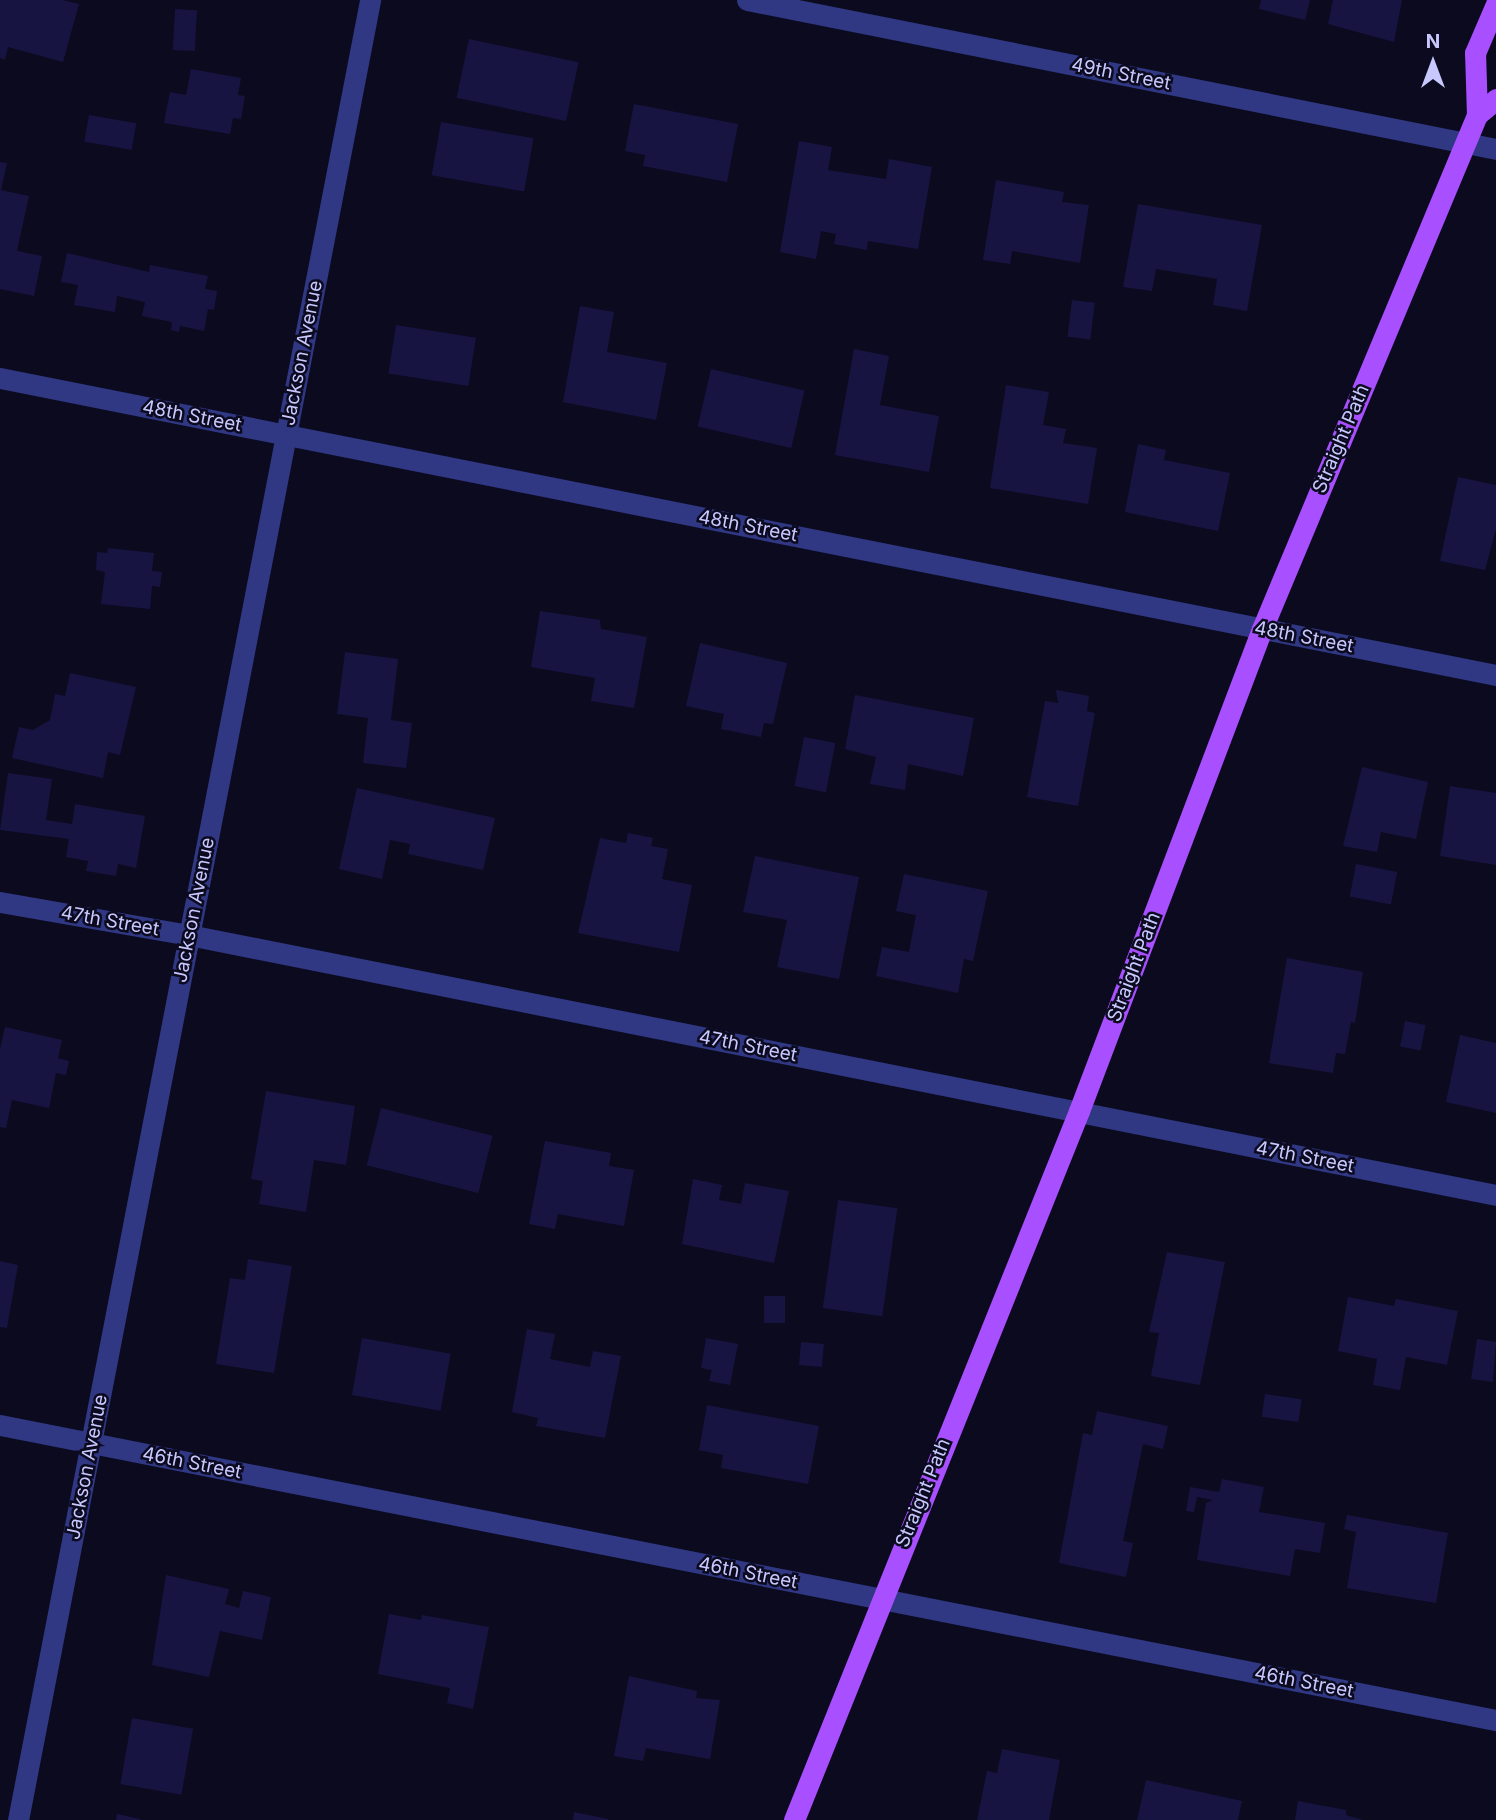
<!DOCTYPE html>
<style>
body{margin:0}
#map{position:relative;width:1496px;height:1820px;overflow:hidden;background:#0b0a1f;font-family:Inter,sans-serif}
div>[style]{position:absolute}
.building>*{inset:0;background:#181442;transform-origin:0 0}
.minor>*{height:21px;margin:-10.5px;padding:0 10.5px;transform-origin:10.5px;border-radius:10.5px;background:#303783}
.major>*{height:21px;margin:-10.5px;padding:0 10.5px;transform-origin:10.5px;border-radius:10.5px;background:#a84fff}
span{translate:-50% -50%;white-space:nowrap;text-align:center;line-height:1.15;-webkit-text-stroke:5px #0b0a1f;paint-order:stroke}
.street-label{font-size:19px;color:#c8c8ff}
.north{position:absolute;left:1398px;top:28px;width:70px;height:70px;-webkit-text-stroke:5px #0b0a1f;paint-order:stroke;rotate:0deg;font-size:19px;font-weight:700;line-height:28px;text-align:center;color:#c8c8ff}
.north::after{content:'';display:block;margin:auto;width:24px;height:32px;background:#c8c8ff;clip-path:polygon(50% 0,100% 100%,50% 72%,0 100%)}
</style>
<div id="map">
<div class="building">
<i style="clip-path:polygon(0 0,62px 0,79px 4px,63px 62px,8px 47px,5px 60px,0 58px)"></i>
<i style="clip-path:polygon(1261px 0,1310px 0,1305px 20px,1259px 9px)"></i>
<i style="clip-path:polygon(1333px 0,1402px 0,1394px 42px,1328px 24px)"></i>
<i style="left:175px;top:9px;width:22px;height:41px;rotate:3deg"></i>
<i style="left:469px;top:39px;width:112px;height:60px;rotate:12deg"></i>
<i style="clip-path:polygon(191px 69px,241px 78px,238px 95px,245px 96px,241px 119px,233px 118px,230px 134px,164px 123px,170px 92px,186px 95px)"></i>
<i style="clip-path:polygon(634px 104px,738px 124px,727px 182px,643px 166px,645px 155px,625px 151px)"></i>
<i style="left:89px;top:115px;width:48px;height:27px;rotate:10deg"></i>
<i style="left:441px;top:122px;width:94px;height:54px;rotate:10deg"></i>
<i style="clip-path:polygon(799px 141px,832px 147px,828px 170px,886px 179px,889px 159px,932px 167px,918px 249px,868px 241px,867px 250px,834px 244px,836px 234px,821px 231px,816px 259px,780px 252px)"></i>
<i style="clip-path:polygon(0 162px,7px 163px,1px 190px,29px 196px,17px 251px,42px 256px,34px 296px,0 289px)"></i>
<i style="clip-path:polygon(996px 180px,1064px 192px,1062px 202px,1089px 205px,1080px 263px,1012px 251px,1010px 264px,983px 260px)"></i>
<i style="clip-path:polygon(1138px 204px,1262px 225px,1247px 311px,1213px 305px,1217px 279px,1156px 269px,1152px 291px,1123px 287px)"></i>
<i style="clip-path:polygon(67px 253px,149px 272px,150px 265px,208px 276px,205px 289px,217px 291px,214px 310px,208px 309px,204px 331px,180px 326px,179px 332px,171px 330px,172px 322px,142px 316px,145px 302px,117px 296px,115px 312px,74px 305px,78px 285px,61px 282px)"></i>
<i style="left:1072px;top:300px;width:23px;height:37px;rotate:7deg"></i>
<i style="clip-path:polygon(580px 306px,614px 312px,607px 352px,667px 363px,656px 420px,563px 402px)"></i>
<i style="left:396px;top:325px;width:81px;height:49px;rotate:9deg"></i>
<i style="clip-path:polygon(854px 349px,889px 356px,880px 405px,939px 416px,929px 472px,835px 455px)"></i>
<i style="left:711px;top:369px;width:96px;height:59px;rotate:13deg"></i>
<i style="clip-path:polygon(1006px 385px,1049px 392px,1043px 425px,1066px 429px,1063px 443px,1097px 448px,1088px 504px,990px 488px)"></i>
<i style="clip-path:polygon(1138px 444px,1166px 450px,1164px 460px,1230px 473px,1218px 531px,1125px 512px)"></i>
<i style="clip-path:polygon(1458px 477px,1496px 485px,1496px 529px,1485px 570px,1440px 561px)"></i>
<i style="clip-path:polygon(108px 548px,154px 553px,152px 571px,162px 572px,160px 587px,152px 586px,150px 609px,101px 604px,105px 572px,96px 570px,97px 552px,107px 553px)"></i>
<i style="clip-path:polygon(540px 611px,600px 620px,601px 629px,647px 637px,634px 708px,591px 701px,595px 678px,531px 667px)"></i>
<i style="clip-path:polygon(700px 643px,787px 663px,773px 724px,764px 723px,761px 737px,721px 729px,724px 714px,686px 706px)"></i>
<i style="clip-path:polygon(345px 652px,398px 659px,391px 720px,412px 723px,406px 768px,363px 763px,368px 718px,337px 714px)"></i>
<i style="clip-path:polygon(70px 673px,136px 687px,120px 755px,108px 752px,103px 778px,12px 758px,19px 727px,33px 730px,50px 720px,55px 694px,65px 696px)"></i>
<i style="clip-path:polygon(1056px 690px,1089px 696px,1087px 711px,1095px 713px,1078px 806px,1027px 797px,1045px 701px,1058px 703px)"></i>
<i style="clip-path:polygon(855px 695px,974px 718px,963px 776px,908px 764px,905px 790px,870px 784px,876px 757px,845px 749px)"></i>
<i style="left:804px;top:737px;width:32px;height:50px;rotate:11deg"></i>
<i style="clip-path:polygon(1362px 767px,1428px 782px,1416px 839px,1381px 832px,1377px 852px,1343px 846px)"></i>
<i style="clip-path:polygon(8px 773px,52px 779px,46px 820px,72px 824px,75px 804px,145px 816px,136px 868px,118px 864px,116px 876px,86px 871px,88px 861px,66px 857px,69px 839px,0 830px)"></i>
<i style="clip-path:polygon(1450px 786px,1496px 793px,1496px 865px,1440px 856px)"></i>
<i style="clip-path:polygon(357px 788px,495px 818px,483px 870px,408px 854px,410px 844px,390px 840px,382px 879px,339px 869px)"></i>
<i style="clip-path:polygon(628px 833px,653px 838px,651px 846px,668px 849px,662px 879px,692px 885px,679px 952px,578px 933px,600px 838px,626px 843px)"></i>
<i style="clip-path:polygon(755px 856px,859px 877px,839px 979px,777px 967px,787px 920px,743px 912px)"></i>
<i style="left:1356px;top:864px;width:42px;height:33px;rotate:11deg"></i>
<i style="clip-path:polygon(904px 874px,988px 891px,973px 961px,964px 959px,958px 993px,876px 976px,882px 947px,909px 952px,916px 915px,896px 911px)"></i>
<i style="clip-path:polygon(1287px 958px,1363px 972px,1355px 1023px,1351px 1022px,1345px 1054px,1336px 1053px,1333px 1073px,1269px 1063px)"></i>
<i style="left:1405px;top:1021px;width:21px;height:26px;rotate:11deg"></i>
<i style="clip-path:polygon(5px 1027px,62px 1040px,58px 1058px,69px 1061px,66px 1075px,56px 1073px,49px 1108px,12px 1100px,6px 1128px,0 1127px,0 1049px)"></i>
<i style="clip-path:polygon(1460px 1035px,1496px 1043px,1496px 1113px,1446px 1102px)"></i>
<i style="clip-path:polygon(266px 1091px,355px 1106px,346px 1165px,314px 1160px,306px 1212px,259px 1204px,263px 1181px,251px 1179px)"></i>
<i style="left:381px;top:1108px;width:115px;height:59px;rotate:14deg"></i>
<i style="clip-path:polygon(545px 1141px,611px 1153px,609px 1166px,634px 1170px,624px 1226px,558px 1214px,555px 1229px,529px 1224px)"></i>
<i style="clip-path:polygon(693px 1179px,722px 1185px,719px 1200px,741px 1204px,745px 1183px,789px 1191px,774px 1263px,682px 1244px)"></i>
<i style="left:838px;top:1200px;width:60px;height:109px;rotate:8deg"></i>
<i style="clip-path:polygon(1167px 1252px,1225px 1262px,1200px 1385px,1151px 1376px,1159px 1333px,1149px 1332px)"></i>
<i style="clip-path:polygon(248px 1259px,292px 1266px,274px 1373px,216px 1364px,230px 1278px,245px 1280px)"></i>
<i style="clip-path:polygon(0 1261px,18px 1265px,7px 1328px,0 1327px)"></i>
<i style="left:764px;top:1296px;width:21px;height:27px"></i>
<i style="clip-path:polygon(1348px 1297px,1394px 1306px,1396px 1299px,1458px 1311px,1447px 1365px,1406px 1357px,1400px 1390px,1373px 1385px,1377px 1359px,1338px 1351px)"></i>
<i style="clip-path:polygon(527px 1329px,555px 1334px,550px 1359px,590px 1367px,593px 1351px,621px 1356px,605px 1438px,536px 1426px,538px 1418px,512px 1412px)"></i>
<i style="left:362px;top:1338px;width:90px;height:58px;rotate:10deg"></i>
<i style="clip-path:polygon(706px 1338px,738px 1344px,730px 1385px,709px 1381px,712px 1370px,701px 1368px)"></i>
<i style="clip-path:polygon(1477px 1339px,1496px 1342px,1493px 1382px,1471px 1379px)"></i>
<i style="left:801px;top:1342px;width:23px;height:23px;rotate:5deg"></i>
<i style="left:1265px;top:1394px;width:37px;height:23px;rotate:8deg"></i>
<i style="clip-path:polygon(707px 1405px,819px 1426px,808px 1484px,721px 1468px,723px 1455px,699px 1450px)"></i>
<i style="clip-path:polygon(1097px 1411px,1168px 1426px,1163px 1449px,1143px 1444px,1123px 1541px,1133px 1543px,1126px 1577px,1059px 1563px,1083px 1433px,1092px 1435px)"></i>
<i style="clip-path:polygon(1222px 1479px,1264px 1487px,1259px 1512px,1325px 1523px,1320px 1553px,1295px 1549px,1290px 1576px,1197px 1560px,1206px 1503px,1213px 1500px,1197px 1497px,1194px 1512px,1186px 1511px,1190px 1487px,1219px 1492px)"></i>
<i style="clip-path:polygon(1347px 1515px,1448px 1533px,1436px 1603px,1347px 1588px,1356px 1532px,1344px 1529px)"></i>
<i style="clip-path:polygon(166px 1575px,229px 1589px,225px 1604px,239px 1608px,243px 1591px,271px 1597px,262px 1640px,220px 1631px,209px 1677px,152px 1665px)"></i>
<i style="clip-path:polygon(389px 1614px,421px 1620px,422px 1615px,489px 1627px,473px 1709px,447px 1703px,450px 1688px,378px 1674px)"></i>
<i style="clip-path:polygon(629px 1676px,697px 1691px,696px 1698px,720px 1700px,710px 1759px,646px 1748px,643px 1761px,614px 1756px)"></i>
<i style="left:132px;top:1718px;width:62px;height:67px;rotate:10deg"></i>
<i style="clip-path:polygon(1002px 1749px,1060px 1760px,1049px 1820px,977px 1820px,987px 1771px,997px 1773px)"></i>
<i style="clip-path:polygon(1146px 1780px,1242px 1801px,1238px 1820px,1137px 1820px)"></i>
<i style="clip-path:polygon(1298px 1801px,1346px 1810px,1346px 1815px,1363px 1820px,1295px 1820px)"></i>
<i style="clip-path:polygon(574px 1812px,608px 1819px,608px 1820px,573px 1820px)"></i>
<i style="clip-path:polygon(117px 1814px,140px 1819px,140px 1820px,116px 1820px)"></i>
</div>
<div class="minor">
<i style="left:747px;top:0;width:764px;rotate:11.25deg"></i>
<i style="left:0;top:378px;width:1525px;rotate:11.23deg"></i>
<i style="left:0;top:902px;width:192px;rotate:9.9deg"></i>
<i style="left:189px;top:935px;width:1333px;rotate:11.25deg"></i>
<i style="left:0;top:1425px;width:1525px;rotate:11.16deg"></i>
<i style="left:18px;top:1820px;width:1854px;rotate:-79.05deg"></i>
</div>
<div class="major">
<i style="left:1477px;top:115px;width:62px;rotate:-91.8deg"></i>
<i style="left:1475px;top:53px;width:53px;rotate:-66.8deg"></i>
<i style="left:794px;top:1820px;width:764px;rotate:-68.1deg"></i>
<i style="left:1079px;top:1111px;width:516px;rotate:-69.21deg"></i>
<i style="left:1262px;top:629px;width:557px;rotate:-67.3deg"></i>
<i style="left:1477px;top:115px;width:25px;rotate:-40deg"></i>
</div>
<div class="street-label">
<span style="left:1121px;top:74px;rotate:11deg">49th Street</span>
<span style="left:302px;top:353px;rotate:-79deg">Jackson Avenue</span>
<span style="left:192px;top:416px;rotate:11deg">48th Street</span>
<span style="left:1341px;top:439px;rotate:-67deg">Straight Path</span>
<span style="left:748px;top:526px;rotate:11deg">48th Street</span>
<span style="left:1304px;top:637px;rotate:11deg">48th Street</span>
<span style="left:194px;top:910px;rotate:-79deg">Jackson Avenue</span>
<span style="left:110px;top:921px;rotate:10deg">47th Street</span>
<span style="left:1134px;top:967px;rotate:-69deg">Straight Path</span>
<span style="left:748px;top:1046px;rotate:11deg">47th Street</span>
<span style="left:1305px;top:1157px;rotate:11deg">47th Street</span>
<span style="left:192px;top:1463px;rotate:11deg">46th Street</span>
<span style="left:87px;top:1467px;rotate:-79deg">Jackson Avenue</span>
<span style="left:923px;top:1493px;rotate:-68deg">Straight Path</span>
<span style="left:748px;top:1573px;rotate:11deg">46th Street</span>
<span style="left:1304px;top:1682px;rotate:11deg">46th Street</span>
</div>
<div class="north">N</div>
</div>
